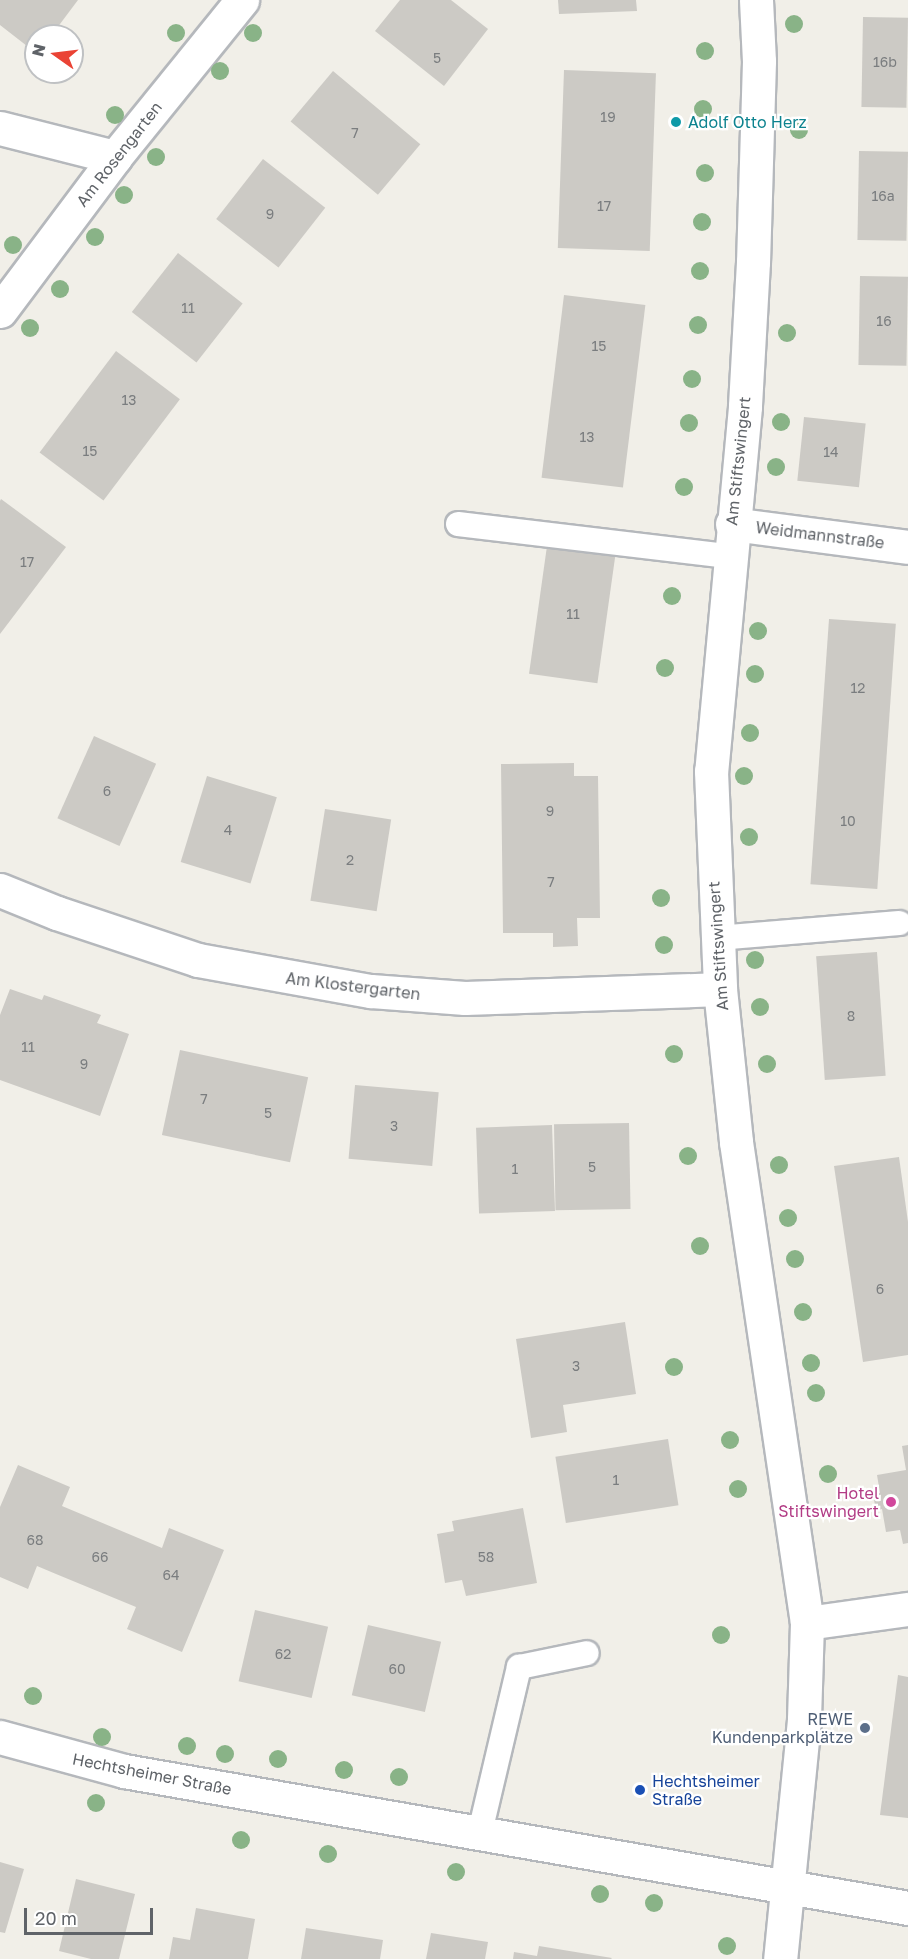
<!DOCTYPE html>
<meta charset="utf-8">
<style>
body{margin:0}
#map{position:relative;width:908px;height:1959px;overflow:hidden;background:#f1efe8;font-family:"Golos Text",sans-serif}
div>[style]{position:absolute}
.building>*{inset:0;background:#cccac5;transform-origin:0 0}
.roads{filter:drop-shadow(2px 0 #b5b8bc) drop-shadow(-2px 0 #b5b8bc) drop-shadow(0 2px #b5b8bc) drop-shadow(0 -2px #b5b8bc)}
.lane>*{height:24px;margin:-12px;padding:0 12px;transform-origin:12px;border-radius:12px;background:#fff}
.street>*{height:33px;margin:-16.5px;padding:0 16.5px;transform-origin:16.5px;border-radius:16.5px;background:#fff}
.secondary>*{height:33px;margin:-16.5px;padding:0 16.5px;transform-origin:16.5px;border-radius:16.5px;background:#fff}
.trees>*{width:18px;height:18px;margin:-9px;border-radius:50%;background:#89b387}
.dots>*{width:16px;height:16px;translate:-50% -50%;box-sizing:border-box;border:3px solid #fff;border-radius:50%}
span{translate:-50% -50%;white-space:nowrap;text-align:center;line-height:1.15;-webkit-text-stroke:4.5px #fff;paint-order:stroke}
.number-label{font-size:14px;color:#7a7d7f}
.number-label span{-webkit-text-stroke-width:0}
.culture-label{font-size:16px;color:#0d838f}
.left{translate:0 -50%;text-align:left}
.street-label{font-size:16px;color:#5f6368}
.hotel-label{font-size:16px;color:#b23c85}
.right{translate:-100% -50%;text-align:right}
.service-label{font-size:16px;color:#4e5e75}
.transit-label{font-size:16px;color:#164399}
.north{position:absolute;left:24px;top:24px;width:60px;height:60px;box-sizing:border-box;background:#fff;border:2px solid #bfc1c3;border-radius:50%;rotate:284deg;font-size:16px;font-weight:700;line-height:24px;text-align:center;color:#5f6368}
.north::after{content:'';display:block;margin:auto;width:21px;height:27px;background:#ea4335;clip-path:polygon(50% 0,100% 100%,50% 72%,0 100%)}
.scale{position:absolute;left:24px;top:1908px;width:129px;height:27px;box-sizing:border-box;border:3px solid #5f6368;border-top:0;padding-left:8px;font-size:18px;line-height:21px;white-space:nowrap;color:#5f6368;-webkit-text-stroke:4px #fff;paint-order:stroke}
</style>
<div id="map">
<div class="building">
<i style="clip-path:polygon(0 0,78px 0,51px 36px,36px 36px,36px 53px,0 25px)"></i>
<i style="clip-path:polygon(400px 0,451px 0,488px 29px,444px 86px,375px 31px)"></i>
<i style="clip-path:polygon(558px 0,636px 0,637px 11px,559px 14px)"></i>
<i style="left:863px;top:17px;width:45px;height:90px;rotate:1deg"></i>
<i style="left:564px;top:70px;width:92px;height:178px;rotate:2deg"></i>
<i style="left:333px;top:71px;width:114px;height:66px;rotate:40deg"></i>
<i style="left:859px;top:151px;width:49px;height:89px;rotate:1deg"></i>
<i style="left:263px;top:159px;width:79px;height:76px;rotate:38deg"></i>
<i style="left:178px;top:253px;width:82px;height:75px;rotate:38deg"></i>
<i style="left:860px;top:276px;width:48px;height:89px;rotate:1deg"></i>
<i style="left:564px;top:295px;width:82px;height:184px;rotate:7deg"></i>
<i style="left:116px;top:351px;width:80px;height:127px;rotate:37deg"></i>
<i style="left:804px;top:417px;width:62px;height:64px;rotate:6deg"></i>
<i style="clip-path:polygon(1px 499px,66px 547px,0 634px,0 501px)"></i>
<i style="left:547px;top:546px;width:69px;height:129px;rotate:8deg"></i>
<i style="left:829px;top:619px;width:67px;height:266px;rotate:4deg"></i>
<i style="left:94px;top:736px;width:68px;height:90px;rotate:24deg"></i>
<i style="clip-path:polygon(574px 763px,574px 776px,598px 776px,600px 918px,577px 918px,578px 946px,553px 947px,553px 933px,503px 933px,501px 764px)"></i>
<i style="left:207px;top:776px;width:73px;height:90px;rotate:17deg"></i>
<i style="left:325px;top:809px;width:67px;height:93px;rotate:9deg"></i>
<i style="left:877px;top:952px;width:124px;height:61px;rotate:86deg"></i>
<i style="clip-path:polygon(10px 989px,42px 1000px,44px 995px,101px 1015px,97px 1023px,129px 1034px,100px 1116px,0 1080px,0 1015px)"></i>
<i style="left:180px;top:1050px;width:131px;height:87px;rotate:12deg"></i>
<i style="left:355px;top:1085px;width:84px;height:74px;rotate:5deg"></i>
<i style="left:629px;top:1123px;width:86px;height:75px;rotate:89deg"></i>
<i style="left:552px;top:1125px;width:86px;height:76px;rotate:88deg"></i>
<i style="clip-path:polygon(899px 1157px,908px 1222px,908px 1355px,863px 1362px,834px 1166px)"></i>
<i style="clip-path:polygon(625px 1322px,636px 1394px,563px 1405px,567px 1432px,531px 1438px,516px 1339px)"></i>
<i style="left:668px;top:1439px;width:67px;height:114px;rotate:81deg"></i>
<i style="clip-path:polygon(908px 1445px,908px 1543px,903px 1544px,900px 1530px,886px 1532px,882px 1509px,876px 1511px,873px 1494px,880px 1493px,877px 1475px,906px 1470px,902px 1446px)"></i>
<i style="clip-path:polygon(18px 1465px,70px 1487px,62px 1506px,143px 1540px,162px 1548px,169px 1528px,224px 1550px,182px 1652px,127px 1629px,136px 1607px,56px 1574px,37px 1566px,28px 1589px,0 1577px,0 1507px)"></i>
<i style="clip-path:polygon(523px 1508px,537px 1583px,466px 1596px,462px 1580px,445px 1583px,437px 1534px,454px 1531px,452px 1521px)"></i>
<i style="left:255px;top:1610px;width:75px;height:73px;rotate:13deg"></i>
<i style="left:368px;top:1625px;width:75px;height:72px;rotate:13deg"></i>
<i style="clip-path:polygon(898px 1675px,908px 1677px,908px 1818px,880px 1815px)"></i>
<i style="clip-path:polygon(0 1862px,24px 1869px,5px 1933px,0 1932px)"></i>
<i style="clip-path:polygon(76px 1879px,135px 1894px,119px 1959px,91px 1959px,59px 1951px)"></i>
<i style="clip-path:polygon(196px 1908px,255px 1919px,248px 1959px,169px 1959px,173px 1937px,190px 1940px)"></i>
<i style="clip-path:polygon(306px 1928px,383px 1940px,380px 1959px,301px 1959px)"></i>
<i style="clip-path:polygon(431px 1933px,488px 1942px,485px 1959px,426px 1959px)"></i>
<i style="clip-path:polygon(539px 1946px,612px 1958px,611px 1959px,513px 1959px,514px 1952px,537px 1956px)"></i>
</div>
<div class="roads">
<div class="lane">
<i style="left:458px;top:524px;width:272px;rotate:6.8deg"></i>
<i style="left:717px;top:938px;width:183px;rotate:-4.7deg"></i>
<i style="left:480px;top:1832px;width:170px;rotate:-76.7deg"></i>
<i style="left:519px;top:1667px;width:69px;rotate:-11.6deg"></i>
</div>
<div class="street">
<i style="left:0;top:128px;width:119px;rotate:14.2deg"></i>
<i style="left:0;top:311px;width:192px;rotate:-53.2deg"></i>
<i style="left:115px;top:157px;width:202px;rotate:-51deg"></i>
<i style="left:732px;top:524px;width:177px;rotate:7.4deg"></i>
<i style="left:0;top:890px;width:61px;rotate:22deg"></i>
<i style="left:57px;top:913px;width:149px;rotate:18.4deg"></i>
<i style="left:198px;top:960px;width:176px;rotate:10.2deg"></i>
<i style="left:371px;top:991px;width:94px;rotate:4.3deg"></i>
<i style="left:465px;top:998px;width:255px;rotate:-2deg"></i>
<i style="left:807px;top:1623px;width:102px;rotate:-7.9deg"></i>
</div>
<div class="secondary">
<i style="left:756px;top:0;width:61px;rotate:87.2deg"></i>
<i style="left:759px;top:61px;width:201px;rotate:91.7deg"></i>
<i style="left:753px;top:262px;width:145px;rotate:93.2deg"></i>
<i style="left:745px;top:407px;width:366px;rotate:95.3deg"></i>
<i style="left:711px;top:771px;width:218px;rotate:87.6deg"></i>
<i style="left:720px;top:989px;width:154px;rotate:84deg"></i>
<i style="left:736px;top:1142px;width:486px;rotate:81.6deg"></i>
<i style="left:807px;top:1623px;width:97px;rotate:91.8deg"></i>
<i style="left:804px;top:1720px;width:240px;rotate:95.7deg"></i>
<i style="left:0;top:1737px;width:129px;rotate:15.3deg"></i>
<i style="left:124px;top:1771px;width:796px;rotate:9.91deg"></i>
</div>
</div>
<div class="trees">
<i style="left:794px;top:24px"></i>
<i style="left:176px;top:33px"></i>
<i style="left:253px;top:33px"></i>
<i style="left:705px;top:51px"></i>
<i style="left:220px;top:71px"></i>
<i style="left:703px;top:109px"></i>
<i style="left:115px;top:115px"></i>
<i style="left:799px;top:130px"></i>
<i style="left:156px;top:157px"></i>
<i style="left:705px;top:173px"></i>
<i style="left:124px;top:195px"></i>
<i style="left:702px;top:222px"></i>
<i style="left:95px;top:237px"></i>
<i style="left:13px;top:245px"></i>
<i style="left:700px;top:271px"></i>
<i style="left:60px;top:289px"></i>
<i style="left:698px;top:325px"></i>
<i style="left:30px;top:328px"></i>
<i style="left:787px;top:333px"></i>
<i style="left:692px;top:379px"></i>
<i style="left:781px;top:422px"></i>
<i style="left:689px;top:423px"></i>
<i style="left:776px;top:467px"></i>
<i style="left:684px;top:487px"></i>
<i style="left:672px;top:596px"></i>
<i style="left:758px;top:631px"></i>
<i style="left:665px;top:668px"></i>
<i style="left:755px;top:674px"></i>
<i style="left:750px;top:733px"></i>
<i style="left:744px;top:776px"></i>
<i style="left:749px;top:837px"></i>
<i style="left:661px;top:898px"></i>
<i style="left:664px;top:945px"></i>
<i style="left:755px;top:960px"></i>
<i style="left:760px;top:1007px"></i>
<i style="left:674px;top:1054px"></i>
<i style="left:767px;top:1064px"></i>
<i style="left:688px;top:1156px"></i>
<i style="left:779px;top:1165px"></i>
<i style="left:788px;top:1218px"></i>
<i style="left:700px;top:1246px"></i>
<i style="left:795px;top:1259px"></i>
<i style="left:803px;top:1312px"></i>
<i style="left:811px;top:1363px"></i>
<i style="left:674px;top:1367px"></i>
<i style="left:816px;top:1393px"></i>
<i style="left:730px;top:1440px"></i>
<i style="left:828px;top:1474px"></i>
<i style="left:738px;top:1489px"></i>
<i style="left:721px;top:1635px"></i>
<i style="left:33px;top:1696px"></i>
<i style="left:102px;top:1737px"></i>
<i style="left:187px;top:1746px"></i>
<i style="left:225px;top:1754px"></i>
<i style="left:278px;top:1759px"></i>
<i style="left:344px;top:1770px"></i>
<i style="left:399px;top:1777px"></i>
<i style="left:96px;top:1803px"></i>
<i style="left:241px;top:1840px"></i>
<i style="left:328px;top:1854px"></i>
<i style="left:456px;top:1872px"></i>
<i style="left:600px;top:1894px"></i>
<i style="left:654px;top:1903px"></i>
<i style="left:727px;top:1946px"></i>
</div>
<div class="dots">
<i style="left:676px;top:122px;background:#0f9aa8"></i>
<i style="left:891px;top:1502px;background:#d1479c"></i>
<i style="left:865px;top:1728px;background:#5c6f8a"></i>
<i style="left:640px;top:1790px;background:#1a4fb4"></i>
</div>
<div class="number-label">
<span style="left:437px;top:58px">5</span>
<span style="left:885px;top:62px">16b</span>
<span style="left:608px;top:117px">19</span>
<span style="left:355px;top:133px">7</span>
<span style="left:883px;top:196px">16a</span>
<span style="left:604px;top:206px">17</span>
<span style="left:270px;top:214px">9</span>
<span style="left:188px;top:308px">11</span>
<span style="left:884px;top:321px">16</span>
<span style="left:599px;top:346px">15</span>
<span style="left:129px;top:400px">13</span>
<span style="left:587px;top:437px">13</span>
<span style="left:90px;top:451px">15</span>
<span style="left:831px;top:452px">14</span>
<span style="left:27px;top:562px">17</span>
<span style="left:573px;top:614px">11</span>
<span style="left:858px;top:688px">12</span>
<span style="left:107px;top:791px">6</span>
<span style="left:550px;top:811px">9</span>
<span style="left:848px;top:821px">10</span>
<span style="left:228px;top:830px">4</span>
<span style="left:350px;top:860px">2</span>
<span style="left:551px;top:882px">7</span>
<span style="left:851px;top:1016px">8</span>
<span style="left:28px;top:1047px">11</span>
<span style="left:84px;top:1064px">9</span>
<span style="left:204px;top:1099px">7</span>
<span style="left:268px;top:1113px">5</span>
<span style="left:394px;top:1126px">3</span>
<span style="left:592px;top:1167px">5</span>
<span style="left:515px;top:1169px">1</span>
<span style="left:880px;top:1289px">6</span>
<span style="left:576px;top:1366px">3</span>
<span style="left:616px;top:1480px">1</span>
<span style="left:35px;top:1540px">68</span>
<span style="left:100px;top:1557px">66</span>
<span style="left:486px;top:1557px">58</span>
<span style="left:171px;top:1575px">64</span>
<span style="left:283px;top:1654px">62</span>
<span style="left:397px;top:1669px">60</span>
</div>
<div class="culture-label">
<span class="left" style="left:688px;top:122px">Adolf Otto Herz</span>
</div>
<div class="street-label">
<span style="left:119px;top:154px;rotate:-52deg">Am Rosengarten</span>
<span style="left:738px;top:461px;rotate:-84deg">Am Stiftswingert</span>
<span style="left:820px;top:535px;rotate:7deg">Weidmannstraße</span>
<span style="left:718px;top:946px;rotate:-94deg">Am Stiftswingert</span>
<span style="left:353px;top:986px;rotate:7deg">Am Klostergarten</span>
<span style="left:152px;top:1774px;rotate:11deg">Hechtsheimer Straße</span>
</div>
<div class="hotel-label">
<span class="right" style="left:879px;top:1502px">Hotel<br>Stiftswingert</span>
</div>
<div class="service-label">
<span class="right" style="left:853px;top:1728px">REWE<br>Kundenparkplätze</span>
</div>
<div class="transit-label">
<span class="left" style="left:652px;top:1790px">Hechtsheimer<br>Straße</span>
</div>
<div class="north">N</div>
<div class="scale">20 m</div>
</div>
